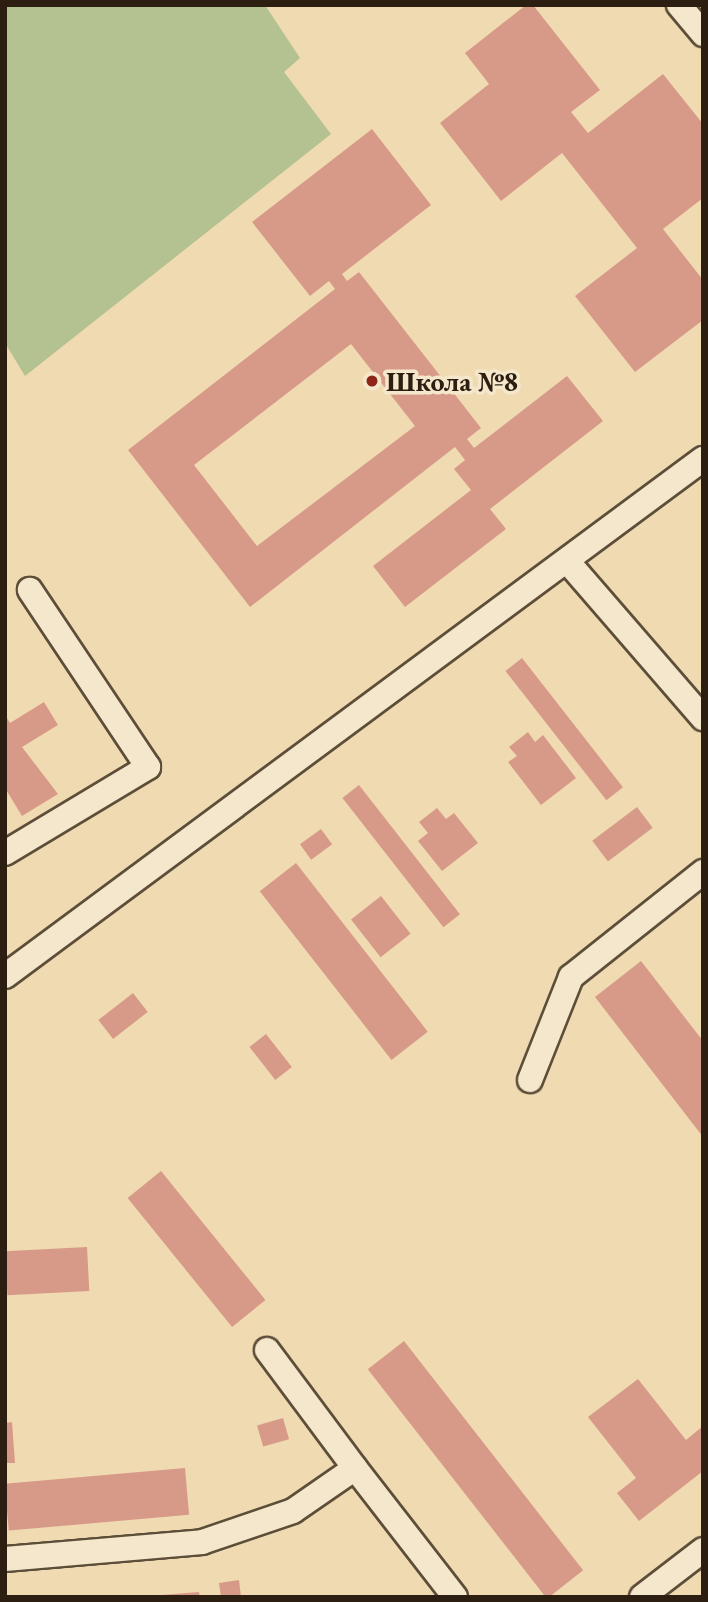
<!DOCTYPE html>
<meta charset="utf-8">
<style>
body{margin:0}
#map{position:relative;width:708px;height:1602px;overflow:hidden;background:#f0dab1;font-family:"EB Garamond",serif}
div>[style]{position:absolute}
.green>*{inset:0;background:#b4c190}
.building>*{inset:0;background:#d89a88;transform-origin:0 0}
.roads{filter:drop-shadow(2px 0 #5d4e39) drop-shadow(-2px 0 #5d4e39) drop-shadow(0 2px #5d4e39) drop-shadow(0 -2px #5d4e39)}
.minor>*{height:24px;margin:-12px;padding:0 12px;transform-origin:12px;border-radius:12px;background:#f5e7cc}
.dots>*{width:19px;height:19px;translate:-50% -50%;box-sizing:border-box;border:4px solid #f5e7cc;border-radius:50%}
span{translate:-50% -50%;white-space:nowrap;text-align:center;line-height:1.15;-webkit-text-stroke:7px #f5e7cc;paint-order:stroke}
.poi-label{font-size:28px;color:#2c1f11;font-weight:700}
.left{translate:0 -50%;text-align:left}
.frame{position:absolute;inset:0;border:7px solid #2c1f11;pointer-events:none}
</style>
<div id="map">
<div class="green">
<i style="clip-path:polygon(5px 5px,265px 5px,300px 58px,284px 72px,331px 134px,25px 376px,5px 343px)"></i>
</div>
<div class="building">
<i style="clip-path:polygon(526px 5px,533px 5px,600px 90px,571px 112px,588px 133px,663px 74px,703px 124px,703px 198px,663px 229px,703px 280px,703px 320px,635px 372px,575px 296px,637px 248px,562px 153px,501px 201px,440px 123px,489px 84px,465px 53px)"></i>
<i style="clip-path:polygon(evenodd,372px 129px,431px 205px,342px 274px,347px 281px,359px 272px,481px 428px,467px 439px,474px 448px,567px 376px,603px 421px,490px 509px,506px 529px,405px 607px,373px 566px,471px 490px,454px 469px,465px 460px,455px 447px,250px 607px,128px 450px,335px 289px,329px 281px,310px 296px,252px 222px,372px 129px,351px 344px,415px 426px,257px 546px,194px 465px,351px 344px)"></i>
<i style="left:522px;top:658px;width:164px;height:21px;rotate:52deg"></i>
<i style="clip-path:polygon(44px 702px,58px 725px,22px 747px,58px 794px,22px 816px,5px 788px,5px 715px,10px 723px)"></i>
<i style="clip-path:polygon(528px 732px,535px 742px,543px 735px,576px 778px,541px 805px,508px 762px,517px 756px,509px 747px)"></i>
<i style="left:359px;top:785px;width:164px;height:21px;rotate:52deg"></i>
<i style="left:637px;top:807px;width:26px;height:56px;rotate:53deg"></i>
<i style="clip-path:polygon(437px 808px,446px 819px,454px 813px,478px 843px,442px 871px,418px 841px,428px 833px,419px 822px)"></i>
<i style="left:321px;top:829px;width:19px;height:26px;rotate:54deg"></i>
<i style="left:296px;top:863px;width:214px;height:46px;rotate:52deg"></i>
<i style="left:381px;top:896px;width:48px;height:38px;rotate:52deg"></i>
<i style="clip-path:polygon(641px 961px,703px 1041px,703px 1137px,595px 997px)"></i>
<i style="left:133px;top:993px;width:24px;height:44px;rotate:52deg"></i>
<i style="left:266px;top:1034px;width:42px;height:21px;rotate:52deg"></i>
<i style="left:161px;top:1171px;width:166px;height:43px;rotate:51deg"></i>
<i style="left:87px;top:1247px;width:44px;height:82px;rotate:87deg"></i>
<i style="left:404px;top:1341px;width:291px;height:46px;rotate:52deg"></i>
<i style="clip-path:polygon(638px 1379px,686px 1440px,703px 1426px,703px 1471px,639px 1521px,617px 1493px,636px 1478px,588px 1417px)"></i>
<i style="left:283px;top:1418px;width:22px;height:27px;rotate:74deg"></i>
<i style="clip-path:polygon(12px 1422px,15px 1463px,5px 1463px,5px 1423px)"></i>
<i style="left:185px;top:1468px;width:47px;height:181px;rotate:85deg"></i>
<i style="clip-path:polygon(239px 1580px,241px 1597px,221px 1597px,219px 1583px)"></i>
<i style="clip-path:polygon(199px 1592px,200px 1597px,161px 1597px,161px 1595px)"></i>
</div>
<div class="roads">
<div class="minor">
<i style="left:679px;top:5px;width:38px;rotate:50deg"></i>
<i style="left:567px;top:561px;width:208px;rotate:49.1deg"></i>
<i style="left:5px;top:853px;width:167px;rotate:-31deg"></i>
<i style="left:148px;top:767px;width:213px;rotate:-123.7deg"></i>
<i style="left:5px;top:976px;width:869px;rotate:-36.53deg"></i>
<i style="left:530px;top:1080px;width:111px;rotate:-68.3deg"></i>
<i style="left:571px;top:977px;width:169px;rotate:-38.5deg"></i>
<i style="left:267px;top:1350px;width:147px;rotate:53.3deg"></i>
<i style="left:5px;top:1559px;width:198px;rotate:-4.9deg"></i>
<i style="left:202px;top:1542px;width:96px;rotate:-18.8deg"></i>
<i style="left:293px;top:1511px;width:75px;rotate:-34.7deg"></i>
<i style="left:355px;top:1468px;width:163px;rotate:52.2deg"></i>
<i style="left:642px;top:1597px;width:77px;rotate:-37.6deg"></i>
</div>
</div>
<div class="dots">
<i style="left:372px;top:381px;background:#8f2418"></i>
</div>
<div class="poi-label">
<span class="left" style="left:386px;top:381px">Школа №8</span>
</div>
<div class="frame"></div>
</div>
